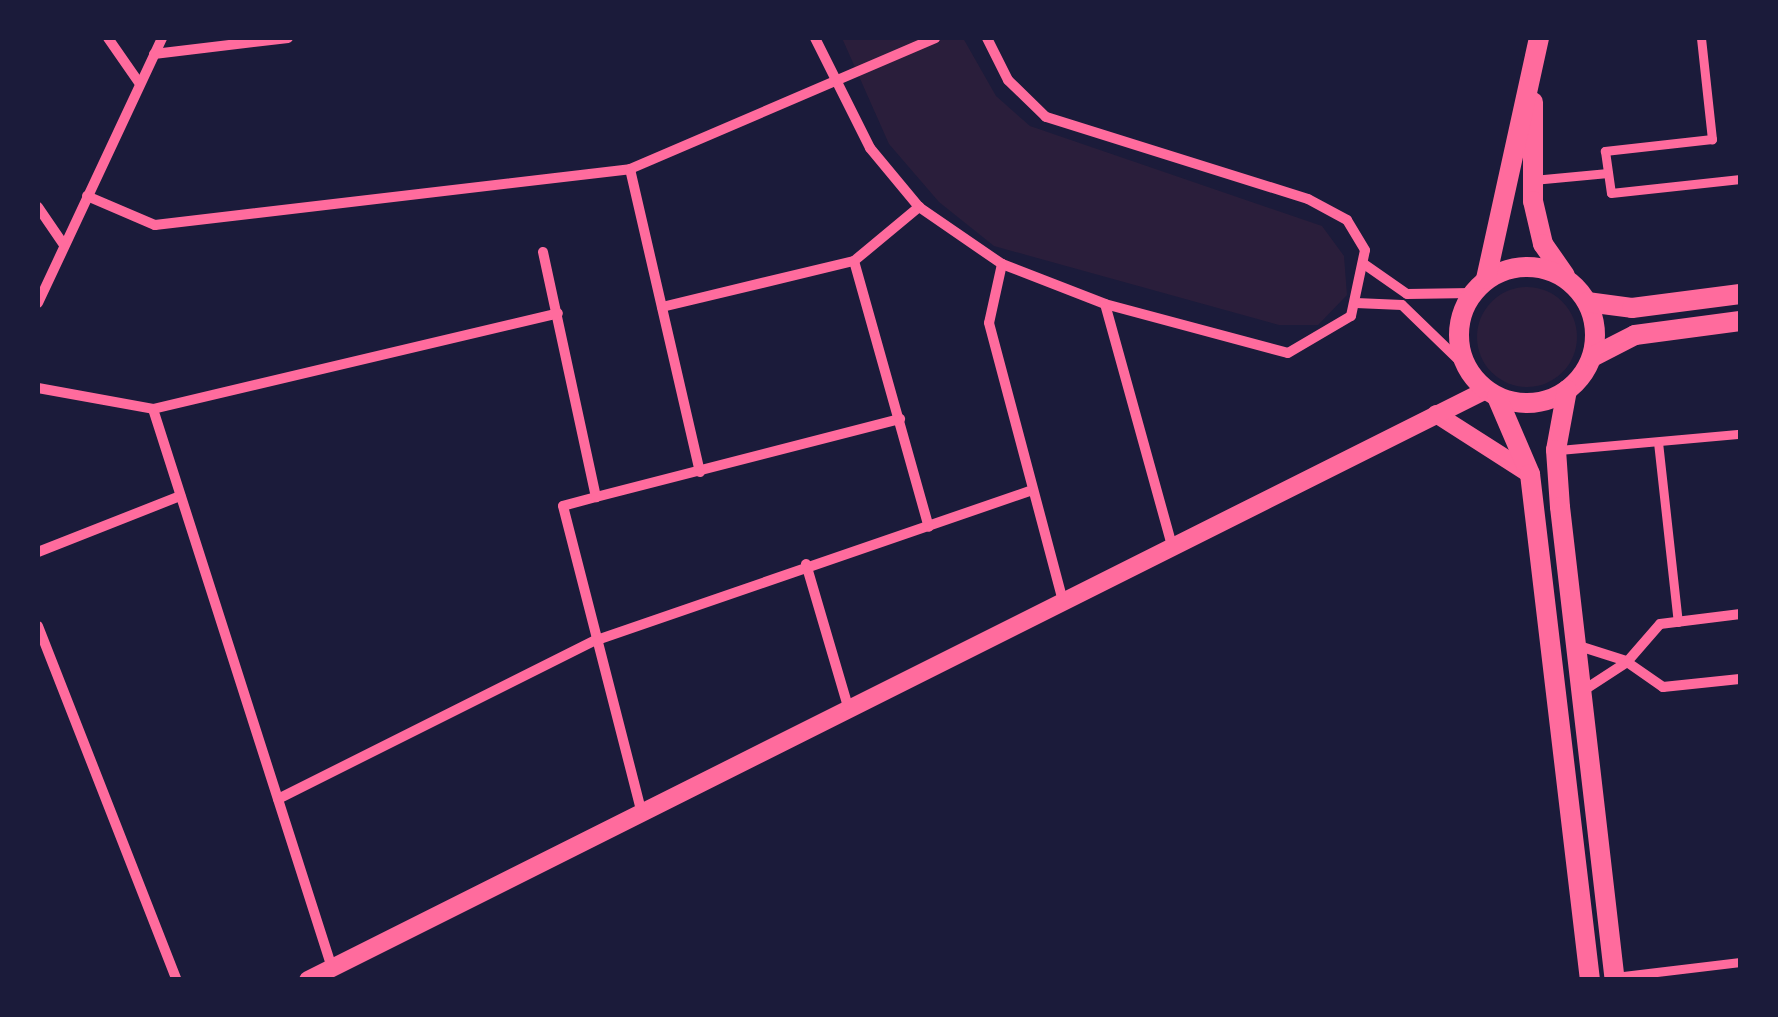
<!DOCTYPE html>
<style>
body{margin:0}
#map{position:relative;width:1778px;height:1017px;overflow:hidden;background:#1b1b3a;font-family:"Nunito Sans",sans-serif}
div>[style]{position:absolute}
.green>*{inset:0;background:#2a1e3b}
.round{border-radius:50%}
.pedestrian>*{height:9px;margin:-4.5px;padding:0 4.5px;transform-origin:4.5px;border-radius:4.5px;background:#ff6b9d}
.minor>*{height:10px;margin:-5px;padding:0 5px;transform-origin:5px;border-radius:5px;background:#ff6b9d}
.tertiary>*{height:18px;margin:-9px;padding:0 9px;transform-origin:9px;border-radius:9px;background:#ff6b9d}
.secondary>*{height:20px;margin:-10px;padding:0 10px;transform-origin:10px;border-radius:10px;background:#ff6b9d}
.secondary>.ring{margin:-10px;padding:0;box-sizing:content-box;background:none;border:20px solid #ff6b9d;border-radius:50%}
.primary>*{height:20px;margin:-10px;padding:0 10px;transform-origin:10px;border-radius:10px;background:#ff6b9d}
span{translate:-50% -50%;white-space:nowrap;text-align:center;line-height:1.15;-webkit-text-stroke:8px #1b1b3a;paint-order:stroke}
.frame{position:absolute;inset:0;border:40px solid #1b1b3a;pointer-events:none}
</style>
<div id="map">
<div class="green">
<i style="clip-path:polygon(842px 38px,963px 38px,996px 96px,1030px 126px,1322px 226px,1344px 256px,1347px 295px,1318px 325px,1279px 325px,994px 246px,939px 202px,889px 144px)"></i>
<i class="round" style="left:1477px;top:287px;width:100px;height:100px"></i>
</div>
<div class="pedestrian">
<i style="left:1701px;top:38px;width:102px;rotate:83.8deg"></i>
<i style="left:1712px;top:139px;width:108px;rotate:173.6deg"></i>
<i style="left:1605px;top:151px;width:42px;rotate:81.9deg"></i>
<i style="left:1611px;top:193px;width:130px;rotate:-6.2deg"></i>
<i style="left:1533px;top:180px;width:75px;rotate:-5.3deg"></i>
<i style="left:1658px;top:442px;width:181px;rotate:83.7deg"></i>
<i style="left:1559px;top:450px;width:182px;rotate:-5.1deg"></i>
<i style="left:1615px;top:977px;width:126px;rotate:-6.8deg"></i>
</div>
<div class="minor">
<i style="left:108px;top:38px;width:56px;rotate:55.2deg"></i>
<i style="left:815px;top:38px;width:123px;rotate:63.4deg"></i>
<i style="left:870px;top:148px;width:77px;rotate:50.3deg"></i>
<i style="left:919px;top:207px;width:101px;rotate:34.5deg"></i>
<i style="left:1002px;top:264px;width:110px;rotate:21.2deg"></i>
<i style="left:1105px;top:304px;width:189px;rotate:15deg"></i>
<i style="left:1288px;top:353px;width:73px;rotate:-30.4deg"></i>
<i style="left:1351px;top:316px;width:67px;rotate:-78deg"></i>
<i style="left:1365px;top:250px;width:35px;rotate:-121deg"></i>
<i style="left:1347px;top:220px;width:44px;rotate:-151.7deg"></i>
<i style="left:1308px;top:199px;width:275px;rotate:-162.6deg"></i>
<i style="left:1046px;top:117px;width:53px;rotate:-135.8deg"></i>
<i style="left:1008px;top:80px;width:47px;rotate:-116.6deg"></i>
<i style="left:154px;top:54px;width:135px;rotate:-6.8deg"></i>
<i style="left:630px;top:169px;width:311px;rotate:77deg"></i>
<i style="left:87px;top:196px;width:74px;rotate:23.1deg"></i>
<i style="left:155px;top:225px;width:478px;rotate:-6.7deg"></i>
<i style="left:630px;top:169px;width:332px;rotate:-23.2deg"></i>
<i style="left:38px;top:207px;width:46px;rotate:55.6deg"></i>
<i style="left:543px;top:252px;width:251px;rotate:77.8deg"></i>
<i style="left:596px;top:497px;width:34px;rotate:165deg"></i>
<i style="left:563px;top:506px;width:314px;rotate:75.6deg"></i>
<i style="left:854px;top:261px;width:276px;rotate:74.3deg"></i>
<i style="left:1002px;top:264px;width:60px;rotate:102.4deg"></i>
<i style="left:989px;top:323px;width:285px;rotate:75.1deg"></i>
<i style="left:1364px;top:264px;width:52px;rotate:34.9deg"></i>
<i style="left:1407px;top:294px;width:65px;rotate:-0.9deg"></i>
<i style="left:38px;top:303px;width:293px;rotate:-64.9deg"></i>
<i style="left:1356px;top:303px;width:46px;rotate:2.5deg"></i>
<i style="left:1402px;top:305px;width:89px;rotate:44.1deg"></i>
<i style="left:1105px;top:304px;width:251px;rotate:74.5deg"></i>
<i style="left:662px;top:307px;width:197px;rotate:-13.5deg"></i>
<i style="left:854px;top:261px;width:85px;rotate:-39.7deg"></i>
<i style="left:38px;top:388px;width:117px;rotate:10.3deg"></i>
<i style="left:153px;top:409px;width:416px;rotate:-13.3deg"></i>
<i style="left:153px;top:409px;width:587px;rotate:72.24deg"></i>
<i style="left:596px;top:497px;width:314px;rotate:-14.4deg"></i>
<i style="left:38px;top:552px;width:153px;rotate:-21.5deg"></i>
<i style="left:806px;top:564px;width:149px;rotate:73.6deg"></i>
<i style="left:38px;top:626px;width:380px;rotate:68.6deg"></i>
<i style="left:1576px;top:645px;width:52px;rotate:17.7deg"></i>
<i style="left:1627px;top:662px;width:50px;rotate:-49deg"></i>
<i style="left:1660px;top:624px;width:81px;rotate:-7.1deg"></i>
<i style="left:1627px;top:662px;width:44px;rotate:34.8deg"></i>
<i style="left:1663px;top:687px;width:77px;rotate:-5.9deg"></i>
<i style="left:1581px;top:692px;width:55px;rotate:-33.1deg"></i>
<i style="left:278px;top:799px;width:353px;rotate:-26.6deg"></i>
<i style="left:594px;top:641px;width:460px;rotate:-19deg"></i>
</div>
<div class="tertiary">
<i style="left:1436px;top:414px;width:112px;rotate:32.6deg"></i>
<i style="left:308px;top:980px;width:1317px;rotate:-26.6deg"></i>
</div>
<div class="secondary">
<i style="left:1533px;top:102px;width:99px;rotate:90deg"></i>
<i style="left:1533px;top:201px;width:44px;rotate:76.9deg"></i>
<i style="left:1543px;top:244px;width:38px;rotate:55deg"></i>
<i class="ring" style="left:1459px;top:267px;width:116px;height:116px"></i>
<i style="left:1486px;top:279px;width:247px;rotate:-77.6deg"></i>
<i style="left:1567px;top:390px;width:61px;rotate:100.4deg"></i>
<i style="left:1556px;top:450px;width:57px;rotate:86deg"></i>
<i style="left:1560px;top:507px;width:476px;rotate:83.4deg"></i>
<i style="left:1497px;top:397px;width:84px;rotate:66.8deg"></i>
<i style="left:1530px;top:474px;width:510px;rotate:83.24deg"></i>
</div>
<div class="primary">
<i style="left:1587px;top:302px;width:45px;rotate:7.6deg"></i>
<i style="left:1632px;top:308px;width:109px;rotate:-7.4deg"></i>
<i style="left:1592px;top:357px;width:48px;rotate:-27.1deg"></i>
<i style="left:1635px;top:335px;width:106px;rotate:-7.6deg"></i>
</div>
<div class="frame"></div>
</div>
